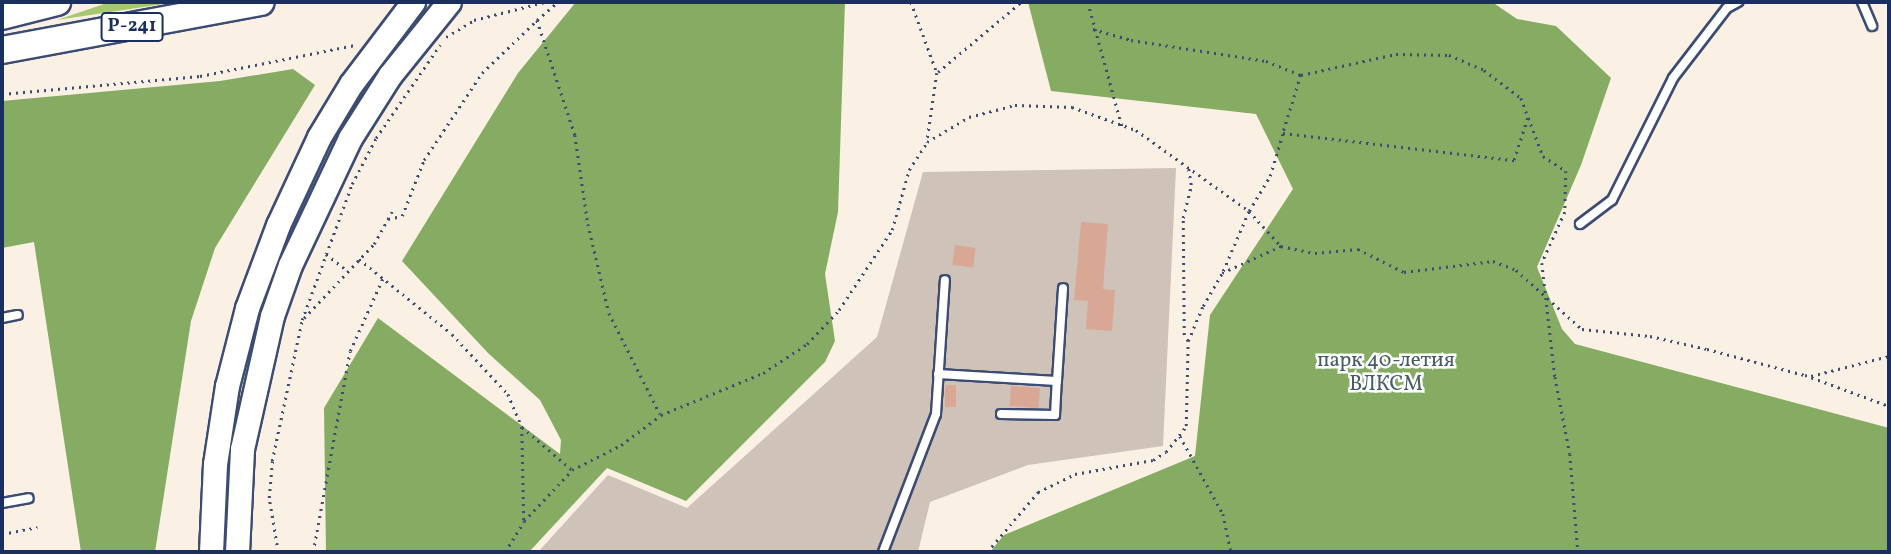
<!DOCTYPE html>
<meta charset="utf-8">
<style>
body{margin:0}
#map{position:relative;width:1891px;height:554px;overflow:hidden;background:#faf0e4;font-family:Vollkorn,serif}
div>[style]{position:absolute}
.industrial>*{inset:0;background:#cec2b9}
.green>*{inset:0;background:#a7c870}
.forest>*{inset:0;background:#85ac62}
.building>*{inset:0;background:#d8a894;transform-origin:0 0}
.path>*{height:2.5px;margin-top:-1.25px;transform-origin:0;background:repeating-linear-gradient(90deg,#3c4c72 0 2px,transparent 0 7px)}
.roads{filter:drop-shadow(2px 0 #3c4c72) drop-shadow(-2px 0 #3c4c72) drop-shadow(0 2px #3c4c72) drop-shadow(0 -2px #3c4c72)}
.service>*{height:8px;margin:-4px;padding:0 4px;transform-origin:4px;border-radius:4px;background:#fff}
.secondary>*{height:23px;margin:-11.5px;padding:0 11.5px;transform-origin:11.5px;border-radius:11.5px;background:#fff}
.trunk>*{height:26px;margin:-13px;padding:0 13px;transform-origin:13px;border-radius:13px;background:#fff}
span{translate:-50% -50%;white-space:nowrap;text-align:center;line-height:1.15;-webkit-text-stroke:5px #fff;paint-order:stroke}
.shield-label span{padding:2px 5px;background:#fff;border:2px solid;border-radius:5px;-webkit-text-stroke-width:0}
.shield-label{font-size:19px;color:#1b2f5e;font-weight:700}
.park-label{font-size:21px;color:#455d63}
.frame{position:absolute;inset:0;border:4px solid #1b2f5e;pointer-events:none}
</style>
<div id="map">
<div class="industrial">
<i style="clip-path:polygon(1176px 168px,1163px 446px,1028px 465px,930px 502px,918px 552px,538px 552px,608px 475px,687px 508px,877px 337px,923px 172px)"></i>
</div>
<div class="green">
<i style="clip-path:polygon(110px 2px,177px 2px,57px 20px)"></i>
</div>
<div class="forest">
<i style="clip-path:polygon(576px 2px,845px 2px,838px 212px,825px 274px,835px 341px,825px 362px,686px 501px,607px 468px,529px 552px,326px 552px,324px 408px,378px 318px,560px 454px,561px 440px,540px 400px,488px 353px,402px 261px,518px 73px)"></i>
<i style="clip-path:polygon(1028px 2px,1492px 2px,1517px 19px,1556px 26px,1611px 78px,1581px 165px,1537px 267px,1562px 329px,1575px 344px,1889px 428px,1889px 552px,990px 552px,1004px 535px,1195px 456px,1210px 315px,1293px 189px,1256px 114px,1051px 91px)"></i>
<i style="clip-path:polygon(293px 69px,315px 85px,215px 248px,191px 321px,155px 552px,81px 552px,34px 242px,2px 248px,2px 101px,220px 81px)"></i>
</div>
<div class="building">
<i style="clip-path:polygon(1081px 222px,1108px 224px,1103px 289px,1115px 290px,1112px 331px,1086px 329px,1088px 301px,1074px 300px)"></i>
<i style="left:955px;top:245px;width:21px;height:20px;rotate:8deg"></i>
<i style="left:945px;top:385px;width:11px;height:22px"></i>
<i style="left:1011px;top:386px;width:29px;height:20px;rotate:4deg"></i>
</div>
<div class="path">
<i style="left:911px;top:2px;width:76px;rotate:69.9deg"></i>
<i style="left:937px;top:73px;width:70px;rotate:98.2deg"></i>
<i style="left:1088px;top:2px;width:129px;rotate:74.7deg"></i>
<i style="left:537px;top:20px;width:28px;rotate:-41deg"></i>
<i style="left:1093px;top:29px;width:40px;rotate:16deg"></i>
<i style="left:1131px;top:40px;width:137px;rotate:8.8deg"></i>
<i style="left:1266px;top:61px;width:38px;rotate:22deg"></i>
<i style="left:1301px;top:75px;width:97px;rotate:-12.5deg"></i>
<i style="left:1396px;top:54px;width:53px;rotate:1.1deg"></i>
<i style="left:1449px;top:55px;width:38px;rotate:23deg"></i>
<i style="left:1484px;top:70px;width:46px;rotate:37.1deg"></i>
<i style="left:1521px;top:98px;width:62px;rotate:69.2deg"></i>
<i style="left:1543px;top:156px;width:27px;rotate:33deg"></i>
<i style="left:1566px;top:171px;width:41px;rotate:91.4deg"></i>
<i style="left:1565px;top:212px;width:56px;rotate:114.3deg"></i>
<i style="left:1542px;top:263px;width:115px;rotate:83.5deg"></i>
<i style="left:1555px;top:377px;width:78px;rotate:79deg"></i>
<i style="left:1570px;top:454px;width:98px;rotate:85.3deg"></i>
<i style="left:446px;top:37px;width:33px;rotate:-31deg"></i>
<i style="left:474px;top:20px;width:73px;rotate:-14.2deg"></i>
<i style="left:938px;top:72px;width:109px;rotate:-40.1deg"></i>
<i style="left:1301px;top:75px;width:61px;rotate:107.2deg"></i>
<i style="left:1283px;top:133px;width:233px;rotate:6.7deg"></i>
<i style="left:1514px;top:160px;width:46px;rotate:-72.3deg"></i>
<i style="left:2px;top:94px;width:199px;rotate:-5.2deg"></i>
<i style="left:200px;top:76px;width:158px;rotate:-11.3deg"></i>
<i style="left:388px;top:219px;width:14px;rotate:-12deg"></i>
<i style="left:402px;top:216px;width:60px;rotate:-68.6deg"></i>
<i style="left:424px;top:160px;width:105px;rotate:-56.3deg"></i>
<i style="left:482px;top:73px;width:76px;rotate:-43.9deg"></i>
<i style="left:537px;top:20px;width:121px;rotate:71.7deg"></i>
<i style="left:575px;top:135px;width:90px;rotate:81.7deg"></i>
<i style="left:588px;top:224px;width:91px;rotate:76.7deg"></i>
<i style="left:609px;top:313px;width:113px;rotate:63.2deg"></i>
<i style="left:326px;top:254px;width:28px;rotate:38deg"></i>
<i style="left:359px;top:259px;width:119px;rotate:38.9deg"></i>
<i style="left:452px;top:334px;width:82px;rotate:47deg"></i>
<i style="left:508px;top:394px;width:36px;rotate:67deg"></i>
<i style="left:522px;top:427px;width:94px;rotate:88.8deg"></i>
<i style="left:1223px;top:271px;width:65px;rotate:-66.6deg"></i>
<i style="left:1249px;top:211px;width:41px;rotate:-59deg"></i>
<i style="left:1270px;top:176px;width:45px;rotate:-73.2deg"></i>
<i style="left:304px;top:318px;width:102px;rotate:-46.6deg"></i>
<i style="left:374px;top:244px;width:38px;rotate:-61deg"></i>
<i style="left:1188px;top:341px;width:7px;rotate:-124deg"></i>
<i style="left:1184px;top:335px;width:117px;rotate:-90.5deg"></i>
<i style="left:1183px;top:218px;width:34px;rotate:-76deg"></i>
<i style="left:1191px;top:185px;width:18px;rotate:-99deg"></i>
<i style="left:1811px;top:376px;width:81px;rotate:-14.4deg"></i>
<i style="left:522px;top:427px;width:66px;rotate:40.7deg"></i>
<i style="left:572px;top:470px;width:55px;rotate:-27deg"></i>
<i style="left:621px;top:445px;width:50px;rotate:-36.9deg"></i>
<i style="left:661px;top:415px;width:110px;rotate:-22.4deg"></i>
<i style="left:763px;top:373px;width:53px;rotate:-33.4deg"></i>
<i style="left:807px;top:344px;width:47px;rotate:-46.7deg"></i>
<i style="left:839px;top:310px;width:96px;rotate:-56.5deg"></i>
<i style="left:892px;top:230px;width:62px;rotate:-74.2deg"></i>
<i style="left:909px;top:170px;width:33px;rotate:-57deg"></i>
<i style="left:927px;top:142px;width:49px;rotate:-30.8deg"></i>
<i style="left:969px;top:117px;width:48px;rotate:-14.6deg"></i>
<i style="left:1015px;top:105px;width:57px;rotate:2deg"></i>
<i style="left:1072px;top:107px;width:68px;rotate:19.8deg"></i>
<i style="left:1136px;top:130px;width:139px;rotate:35.6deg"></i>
<i style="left:1249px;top:211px;width:47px;rotate:47.6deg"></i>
<i style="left:1281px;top:246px;width:35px;rotate:12deg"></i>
<i style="left:1315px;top:253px;width:43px;rotate:-5.3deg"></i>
<i style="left:1358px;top:249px;width:51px;rotate:26.6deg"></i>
<i style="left:1404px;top:272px;width:90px;rotate:-7deg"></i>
<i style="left:1493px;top:261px;width:25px;rotate:21deg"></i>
<i style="left:1516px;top:270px;width:89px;rotate:41.8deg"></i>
<i style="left:1582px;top:329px;width:68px;rotate:5.9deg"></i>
<i style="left:1650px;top:336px;width:58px;rotate:12.8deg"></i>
<i style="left:1707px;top:349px;width:101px;rotate:14.9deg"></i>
<i style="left:1805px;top:375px;width:90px;rotate:20.3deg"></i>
<i style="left:1180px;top:436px;width:89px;rotate:61.1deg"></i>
<i style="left:1223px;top:514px;width:39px;rotate:78deg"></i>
<i style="left:2px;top:534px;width:36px;rotate:-11deg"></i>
<i style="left:278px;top:552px;width:55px;rotate:-99.5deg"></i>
<i style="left:269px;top:498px;width:37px;rotate:-85deg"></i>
<i style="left:272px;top:461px;width:144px;rotate:-78deg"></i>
<i style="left:302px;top:320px;width:145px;rotate:-69.8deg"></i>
<i style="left:352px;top:184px;width:52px;rotate:-62.4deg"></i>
<i style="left:376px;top:138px;width:113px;rotate:-55.5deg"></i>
<i style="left:313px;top:552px;width:204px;rotate:-79.6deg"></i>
<i style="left:350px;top:351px;width:80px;rotate:-65.7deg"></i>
<i style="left:505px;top:552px;width:36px;rotate:-58deg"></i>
<i style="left:524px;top:521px;width:70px;rotate:-46.7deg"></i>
<i style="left:987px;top:552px;width:79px;rotate:-49.6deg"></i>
<i style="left:1038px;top:492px;width:41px;rotate:-25.9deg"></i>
<i style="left:1075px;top:474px;width:79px;rotate:-10.2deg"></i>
<i style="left:1153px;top:460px;width:15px;rotate:-32deg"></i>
<i style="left:1166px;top:452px;width:33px;rotate:-52deg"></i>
<i style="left:1186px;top:426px;width:85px;rotate:-88.7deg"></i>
<i style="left:1188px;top:341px;width:38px;rotate:-67deg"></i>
<i style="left:1203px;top:306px;width:38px;rotate:-60deg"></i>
<i style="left:1222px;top:273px;width:65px;rotate:-24.6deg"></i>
</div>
<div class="roads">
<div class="service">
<i style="left:1862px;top:2px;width:26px;rotate:67deg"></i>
<i style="left:1580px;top:224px;width:40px;rotate:-37deg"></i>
<i style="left:1612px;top:200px;width:136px;rotate:-63.4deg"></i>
<i style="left:1673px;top:78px;width:88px;rotate:-52.4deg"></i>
<i style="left:1727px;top:8px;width:13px;rotate:-29deg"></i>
<i style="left:2px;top:318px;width:16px;rotate:-11deg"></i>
<i style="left:938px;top:374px;width:119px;rotate:3.4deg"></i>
<i style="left:1057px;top:381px;width:93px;rotate:-86.3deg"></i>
<i style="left:1001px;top:414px;width:54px;rotate:1.1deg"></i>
<i style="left:1055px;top:415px;width:34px;rotate:-87deg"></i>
<i style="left:2px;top:503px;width:27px;rotate:-10deg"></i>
<i style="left:883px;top:552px;width:148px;rotate:-69deg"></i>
<i style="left:936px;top:414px;width:134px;rotate:-86.2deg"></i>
</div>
<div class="secondary">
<i style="left:211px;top:552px;width:88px;rotate:-87.4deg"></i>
<i style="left:215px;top:464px;width:79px;rotate:-81.3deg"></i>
<i style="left:227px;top:386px;width:81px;rotate:-75.6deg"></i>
<i style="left:247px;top:308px;width:89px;rotate:-69.5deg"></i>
<i style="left:278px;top:225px;width:97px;rotate:-65deg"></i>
<i style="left:319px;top:137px;width:62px;rotate:-58.9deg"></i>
<i style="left:351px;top:84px;width:103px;rotate:-52.9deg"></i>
<i style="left:237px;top:552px;width:103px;rotate:-87.2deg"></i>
<i style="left:242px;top:449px;width:136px;rotate:-77.3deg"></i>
<i style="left:272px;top:316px;width:54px;rotate:-70.6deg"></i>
<i style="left:290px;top:265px;width:140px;rotate:-64.7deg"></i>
<i style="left:350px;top:138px;width:75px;rotate:-57.6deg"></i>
<i style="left:390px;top:75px;width:94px;rotate:-51.1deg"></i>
</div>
<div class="trunk">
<i style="left:2px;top:16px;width:57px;rotate:-14.3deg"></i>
<i style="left:2px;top:50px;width:263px;rotate:-10.5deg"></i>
</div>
</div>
<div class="shield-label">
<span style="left:132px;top:27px">Р-241</span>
</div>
<div class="park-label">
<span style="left:1386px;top:373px">парк 40-летия<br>ВЛКСМ</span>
</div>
<div class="frame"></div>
</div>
